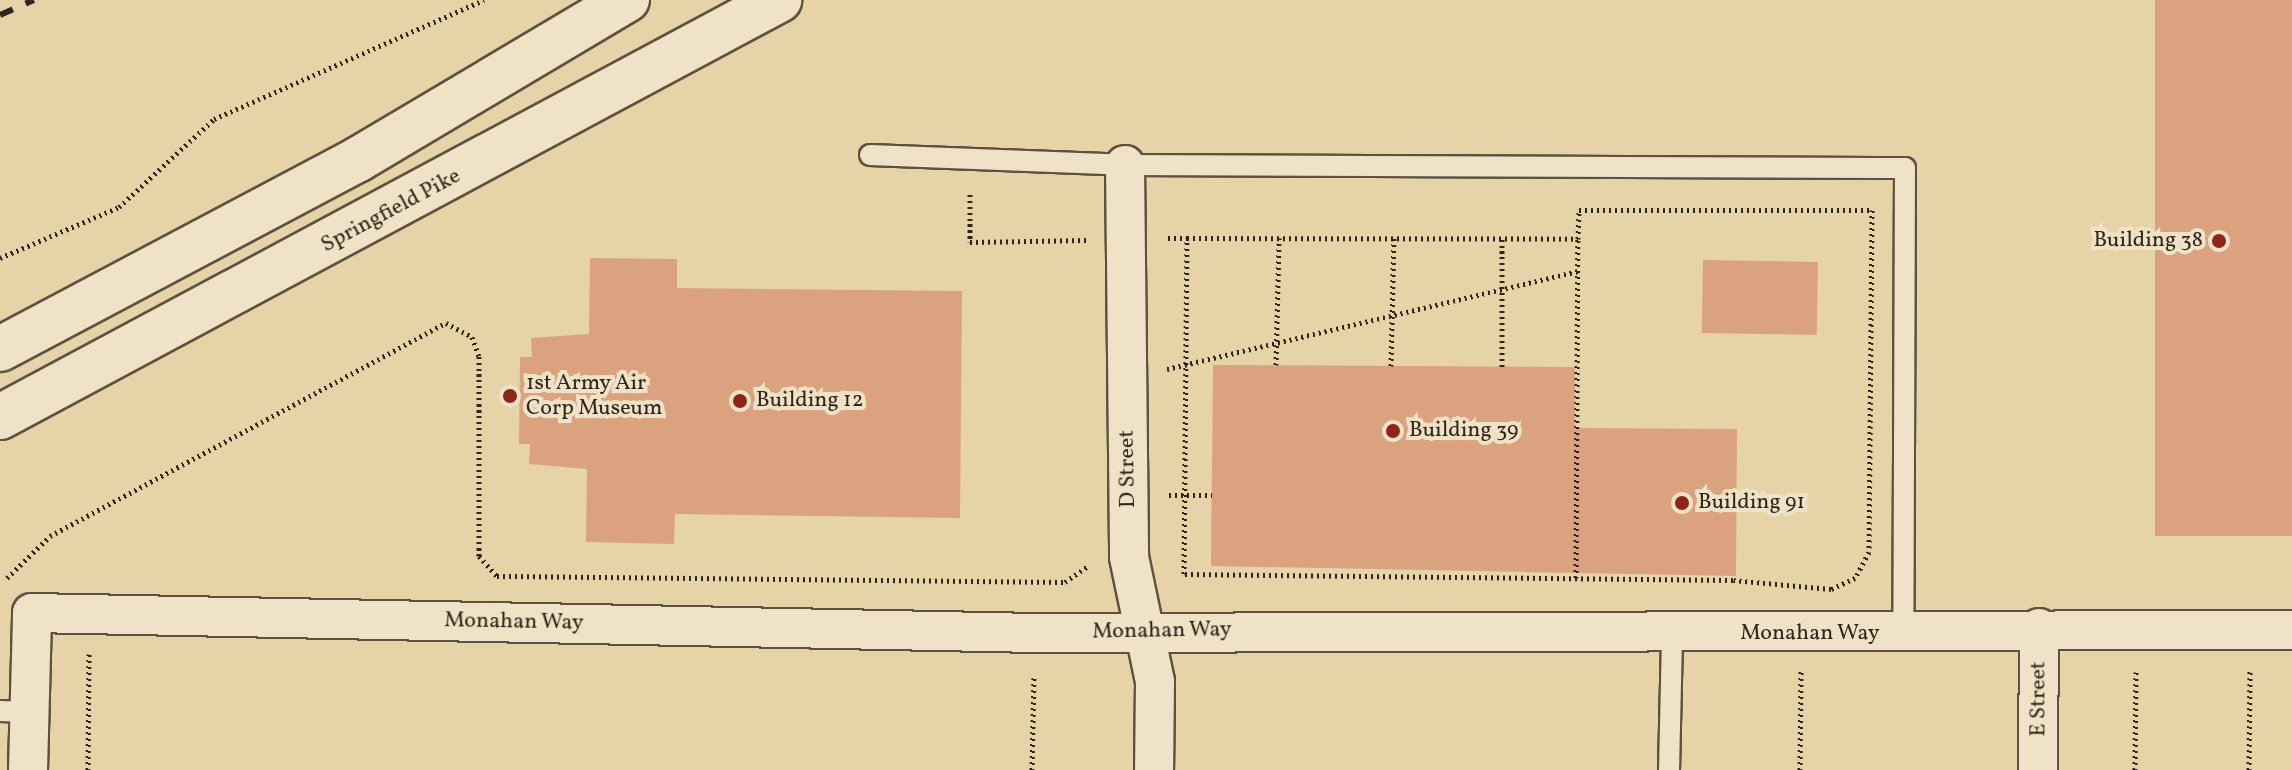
<!DOCTYPE html>
<style>
body{margin:0}
#map{position:relative;width:2292px;height:770px;overflow:hidden;background:#e6d3a7;font-family:Vollkorn,serif}
div>[style]{position:absolute}
.building>*{inset:0;background:#dba280;transform-origin:0 0}
.path>*{height:5px;margin-top:-2.5px;transform-origin:0;background:repeating-linear-gradient(90deg,#31261c 0 2px,transparent 0 6px)}
.roads{filter:drop-shadow(2px 0 #5e513f) drop-shadow(-2px 0 #5e513f) drop-shadow(0 2px #5e513f) drop-shadow(0 -2px #5e513f)}
.service>*{height:20px;margin:-10px;padding:0 10px;transform-origin:10px;border-radius:10px;background:#efe2c6}
.minor>*{height:38px;margin:-19px;padding:0 19px;transform-origin:19px;border-radius:19px;background:#efe2c6}
.secondary>*{height:44px;margin:-22px;padding:0 22px;transform-origin:22px;border-radius:22px;background:#efe2c6}
.rail>*{height:6px;margin-top:-3px;transform-origin:0;background:repeating-linear-gradient(90deg,#31261c 0 14px,transparent 0 28px)}
.dots>*{width:22px;height:22px;translate:-50% -50%;box-sizing:border-box;border:4px solid #efe2c6;border-radius:50%}
span{translate:-50% -50%;white-space:nowrap;text-align:center;line-height:1.15;-webkit-text-stroke:8px #efe2c6;paint-order:stroke}
.street-label{font-size:22px;color:#31261c}
.poi-label{font-size:22px;color:#31261c}
.right{translate:-100% -50%;text-align:right}
.left{translate:0 -50%;text-align:left}
</style>
<div id="map">
<div class="building">
<i style="left:2155px;top:0;width:137px;height:536px"></i>
<i style="clip-path:polygon(590px 258px,677px 259px,677px 288px,962px 291px,960px 518px,675px 514px,674px 544px,586px 542px,587px 469px,529px 464px,530px 444px,519px 444px,520px 357px,532px 357px,531px 338px,589px 334px)"></i>
<i style="left:1703px;top:260px;width:115px;height:73px;rotate:1deg"></i>
<i style="clip-path:polygon(1213px 365px,1575px 367px,1575px 428px,1737px 429px,1736px 576px,1211px 566px)"></i>
</div>
<div class="path">
<i style="left:970px;top:194px;width:48px;rotate:90deg"></i>
<i style="left:970px;top:242px;width:116px;rotate:-1deg"></i>
<i style="left:1579px;top:210px;width:293px"></i>
<i style="left:1872px;top:210px;width:342px;rotate:90.5deg"></i>
<i style="left:1869px;top:552px;width:30px;rotate:118deg"></i>
<i style="left:1855px;top:578px;width:26px;rotate:155deg"></i>
<i style="left:1831px;top:589px;width:98px;rotate:-174.8deg"></i>
<i style="left:1733px;top:580px;width:549px;rotate:-179.37deg"></i>
<i style="left:1184px;top:574px;width:336px;rotate:-89.5deg"></i>
<i style="left:1187px;top:238px;width:391px;rotate:0.1deg"></i>
<i style="left:1578px;top:239px;width:29px;rotate:-88deg"></i>
<i style="left:1168px;top:238px;width:19px"></i>
<i style="left:1502px;top:239px;width:128px;rotate:90deg"></i>
<i style="left:0;top:258px;width:129px;rotate:-23.2deg"></i>
<i style="left:119px;top:207px;width:129px;rotate:-42.8deg"></i>
<i style="left:214px;top:119px;width:295px;rotate:-23.8deg"></i>
<i style="left:1276px;top:365px;width:127px;rotate:-88.6deg"></i>
<i style="left:1391px;top:366px;width:128px;rotate:-88.7deg"></i>
<i style="left:1167px;top:369px;width:423px;rotate:-13.4deg"></i>
<i style="left:1169px;top:495px;width:43px"></i>
<i style="left:7px;top:578px;width:60px;rotate:-44.3deg"></i>
<i style="left:50px;top:536px;width:450px;rotate:-28.3deg"></i>
<i style="left:446px;top:323px;width:30px;rotate:28deg"></i>
<i style="left:472px;top:337px;width:20px;rotate:70deg"></i>
<i style="left:479px;top:356px;width:200px;rotate:90deg"></i>
<i style="left:479px;top:556px;width:27px;rotate:48deg"></i>
<i style="left:497px;top:576px;width:568px;rotate:0.61deg"></i>
<i style="left:1065px;top:582px;width:28px;rotate:-35deg"></i>
<i style="left:1576px;top:578px;width:339px;rotate:-89.7deg"></i>
<i style="left:88px;top:770px;width:116px;rotate:-89.5deg"></i>
<i style="left:1032px;top:770px;width:95px;rotate:-88.8deg"></i>
<i style="left:1800px;top:770px;width:99px;rotate:-89.4deg"></i>
<i style="left:2135px;top:770px;width:98px;rotate:-89.4deg"></i>
<i style="left:2249px;top:770px;width:101px;rotate:-89.4deg"></i>
</div>
<div class="roads">
<div class="service">
<i style="left:870px;top:155px;width:255px;rotate:2.2deg"></i>
<i style="left:1125px;top:165px;width:780px;rotate:0.22deg"></i>
<i style="left:1905px;top:168px;width:467px;rotate:90.2deg"></i>
<i style="left:0;top:711px;width:29px;rotate:2deg"></i>
<i style="left:1669px;top:770px;width:137px;rotate:-88.7deg"></i>
</div>
<div class="minor">
<i style="left:1125px;top:165px;width:392px;rotate:89.4deg"></i>
<i style="left:1129px;top:557px;width:127px;rotate:78.2deg"></i>
<i style="left:1155px;top:681px;width:89px;rotate:90.6deg"></i>
<i style="left:28px;top:770px;width:157px;rotate:-88.5deg"></i>
<i style="left:32px;top:613px;width:1002px;rotate:1.14deg"></i>
<i style="left:1034px;top:633px;width:1258px;rotate:-0.14deg"></i>
<i style="left:2038px;top:770px;width:142px;rotate:-89.6deg"></i>
</div>
<div class="secondary">
<i style="left:0;top:349px;width:404px;rotate:-27.9deg"></i>
<i style="left:357px;top:160px;width:314px;rotate:-30.7deg"></i>
<i style="left:0;top:417px;width:884px;rotate:-28.16deg"></i>
</div>
</div>
<div class="rail">
<i style="left:0;top:15px;width:37px;rotate:-24deg"></i>
</div>
<div class="dots">
<i style="left:2219px;top:241px;background:#8f2418"></i>
<i style="left:510px;top:396px;background:#8f2418"></i>
<i style="left:740px;top:401px;background:#8f2418"></i>
<i style="left:1393px;top:431px;background:#8f2418"></i>
<i style="left:1682px;top:503px;background:#8f2418"></i>
</div>
<div class="street-label">
<span style="left:391px;top:211px;rotate:-28deg">Springfield Pike</span>
<span style="left:1128px;top:469px;rotate:-91deg">D Street</span>
<span style="left:514px;top:622px;rotate:1deg">Monahan Way</span>
<span style="left:1162px;top:631px;rotate:-1deg">Monahan Way</span>
<span style="left:1810px;top:634px">Monahan Way</span>
<span style="left:2039px;top:699px;rotate:-90deg">E Street</span>
</div>
<div class="poi-label">
<span class="right" style="left:2203px;top:241px">Building 38</span>
<span class="left" style="left:526px;top:396px">1st Army Air<br>Corp Museum</span>
<span class="left" style="left:756px;top:401px">Building 12</span>
<span class="left" style="left:1409px;top:431px">Building 39</span>
<span class="left" style="left:1698px;top:503px">Building 91</span>
</div>
</div>
